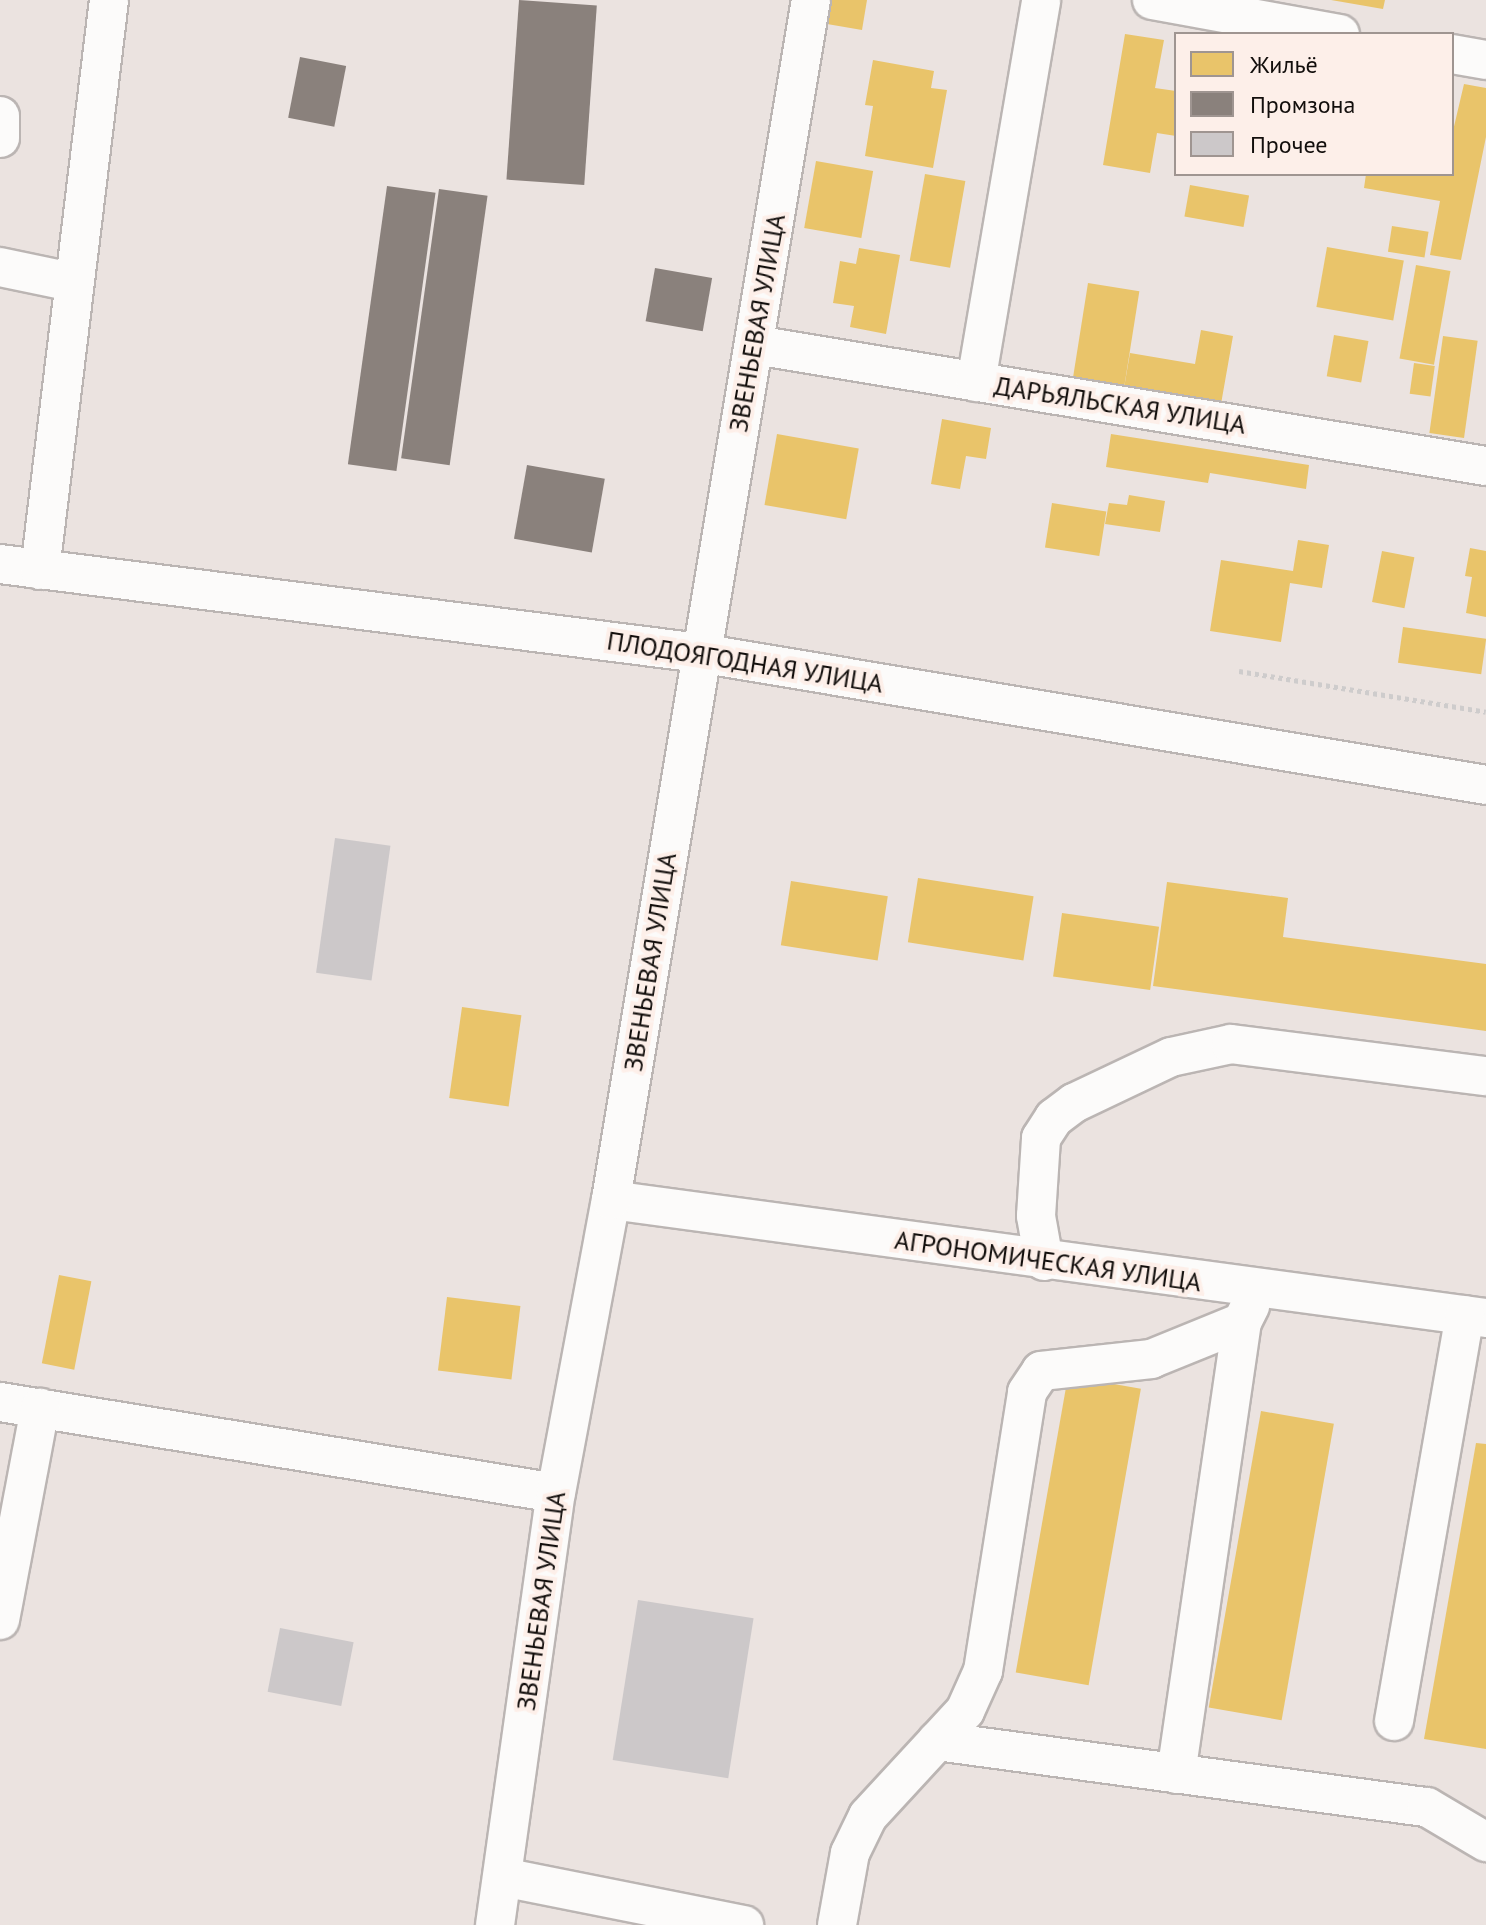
<!DOCTYPE html>
<meta charset="utf-8">
<style>
body{margin:0}
#map{position:relative;width:1486px;height:1925px;overflow:hidden;background:#ebe3e0;font-family:"PT Sans",sans-serif}
div>[style]{position:absolute}
.homes>*{inset:0;background:#e9c46a;transform-origin:0 0}
.industry>*{inset:0;background:#8a817c;transform-origin:0 0}
.building>*{inset:0;background:#ccc8c9;transform-origin:0 0}
.path>*{height:5px;margin-top:-2.5px;transform-origin:0;background:repeating-linear-gradient(90deg,#cecccc 0 4px,transparent 0 8px)}
.roads{filter:drop-shadow(2px 0 #bbb5b3) drop-shadow(-2px 0 #bbb5b3) drop-shadow(0 2px #bbb5b3) drop-shadow(0 -2px #bbb5b3)}
.minor>*{height:38px;margin:-19px;padding:0 19px;transform-origin:19px;border-radius:19px;background:#fcfbfa}
span{translate:-50% -50%;white-space:nowrap;text-align:center;line-height:1.15;-webkit-text-stroke:8px #fdefe9;paint-order:stroke}
.street-label{font-size:26px;color:#120e0c}
.legend{position:absolute;left:1174px;top:32px;width:280px;height:144px;box-sizing:border-box;background:#fdefe9;border:2px solid #9f9591;margin:0;padding:10px 14px;list-style:none;font-size:24px;color:#120e0c}
.legend li{display:flex;align-items:center;gap:16px;height:40px}
.legend b{width:40px;border:2px solid #9f9591}
</style>
<div id="map">
<div class="homes">
<i style="clip-path:polygon(831px 0,867px 0,862px 30px,827px 24px)"></i>
<i style="clip-path:polygon(1331px 0,1385px 0,1383px 9px)"></i>
<i style="clip-path:polygon(1125px 34px,1164px 40px,1155px 88px,1176px 91px,1176px 136px,1157px 133px,1150px 173px,1103px 165px)"></i>
<i style="clip-path:polygon(873px 60px,934px 71px,931px 88px,947px 90px,933px 168px,865px 156px,873px 106px,865px 105px)"></i>
<i style="clip-path:polygon(1464px 84px,1486px 88px,1486px 137px,1461px 260px,1430px 255px,1440px 201px,1364px 188px,1366px 174px,1452px 174px,1452px 135px)"></i>
<i style="left:816px;top:161px;width:58px;height:68px;rotate:10deg"></i>
<i style="left:925px;top:174px;width:41px;height:88px;rotate:10deg"></i>
<i style="left:1190px;top:185px;width:60px;height:32px;rotate:10deg"></i>
<i style="left:1392px;top:226px;width:37px;height:26px;rotate:9deg"></i>
<i style="left:1327px;top:247px;width:78px;height:61px;rotate:10deg"></i>
<i style="clip-path:polygon(859px 248px,900px 255px,886px 334px,850px 327px,854px 306px,833px 303px,840px 261px,856px 264px)"></i>
<i style="left:1416px;top:265px;width:35px;height:95px;rotate:10deg"></i>
<i style="left:1088px;top:283px;width:52px;height:97px;rotate:9deg"></i>
<i style="clip-path:polygon(1201px 330px,1233px 336px,1221px 404px,1124px 388px,1130px 353px,1195px 364px)"></i>
<i style="left:1334px;top:335px;width:35px;height:42px;rotate:10deg"></i>
<i style="left:1443px;top:336px;width:35px;height:98px;rotate:8deg"></i>
<i style="left:1414px;top:363px;width:21px;height:31px;rotate:8deg"></i>
<i style="clip-path:polygon(942px 419px,991px 428px,986px 459px,966px 456px,960px 489px,931px 484px)"></i>
<i style="left:777px;top:434px;width:83px;height:72px;rotate:10deg"></i>
<i style="clip-path:polygon(1111px 434px,1309px 465px,1306px 489px,1210px 473px,1208px 483px,1106px 467px)"></i>
<i style="clip-path:polygon(1129px 495px,1165px 501px,1160px 532px,1105px 524px,1109px 503px,1127px 505px)"></i>
<i style="left:1052px;top:503px;width:55px;height:45px;rotate:9deg"></i>
<i style="clip-path:polygon(1298px 540px,1329px 545px,1322px 588px,1290px 583px,1281px 642px,1210px 631px,1221px 560px,1293px 571px)"></i>
<i style="clip-path:polygon(1470px 548px,1486px 551px,1486px 617px,1466px 613px,1472px 577px,1465px 576px)"></i>
<i style="left:1382px;top:551px;width:33px;height:52px;rotate:11deg"></i>
<i style="left:1403px;top:627px;width:84px;height:36px;rotate:8deg"></i>
<i style="left:918px;top:878px;width:117px;height:65px;rotate:9deg"></i>
<i style="left:791px;top:881px;width:98px;height:65px;rotate:9deg"></i>
<i style="clip-path:polygon(1167px 882px,1288px 898px,1283px 937px,1486px 964px,1486px 1031px,1153px 986px)"></i>
<i style="left:1062px;top:913px;width:98px;height:64px;rotate:8deg"></i>
<i style="left:462px;top:1007px;width:60px;height:92px;rotate:8deg"></i>
<i style="left:59px;top:1275px;width:33px;height:90px;rotate:11deg"></i>
<i style="left:447px;top:1297px;width:74px;height:74px;rotate:7deg"></i>
<i style="left:1068px;top:1376px;width:74px;height:301px;rotate:10deg"></i>
<i style="left:1261px;top:1411px;width:74px;height:301px;rotate:10deg"></i>
<i style="clip-path:polygon(1476px 1443px,1486px 1444px,1486px 1749px,1424px 1739px)"></i>
</div>
<div class="industry">
<i style="left:519px;top:0;width:78px;height:180px;rotate:4deg"></i>
<i style="left:300px;top:57px;width:47px;height:62px;rotate:11deg"></i>
<i style="left:387px;top:186px;width:49px;height:281px;rotate:8deg"></i>
<i style="left:439px;top:189px;width:49px;height:272px;rotate:8deg"></i>
<i style="left:655px;top:268px;width:58px;height:54px;rotate:10deg"></i>
<i style="left:527px;top:465px;width:79px;height:75px;rotate:10deg"></i>
</div>
<div class="building">
<i style="left:335px;top:838px;width:56px;height:136px;rotate:8deg"></i>
<i style="left:638px;top:1600px;width:117px;height:162px;rotate:9deg"></i>
<i style="left:280px;top:1628px;width:75px;height:65px;rotate:11deg"></i>
</div>
<div class="path">
<i style="left:1239px;top:671px;width:250px;rotate:9.4deg"></i>
</div>
<div class="roads">
<div class="minor">
<i style="left:1152px;top:0;width:191px;rotate:10.3deg"></i>
<i style="left:1452px;top:54px;width:35px;rotate:10deg"></i>
<i style="left:0;top:116px;width:22px;rotate:90deg"></i>
<i style="left:0;top:267px;width:74px;rotate:11.8deg"></i>
<i style="left:755px;top:345px;width:741px;rotate:9.4deg"></i>
<i style="left:976px;top:382px;width:387px;rotate:-80.3deg"></i>
<i style="left:0;top:564px;width:706px;rotate:7.25deg"></i>
<i style="left:700px;top:653px;width:797px;rotate:9.53deg"></i>
<i style="left:40px;top:570px;width:574px;rotate:-83.1deg"></i>
<i style="left:611px;top:1200px;width:883px;rotate:7.68deg"></i>
<i style="left:1044px;top:1261px;width:46px;rotate:-100.1deg"></i>
<i style="left:1036px;top:1216px;width:78px;rotate:-86.3deg"></i>
<i style="left:1041px;top:1138px;width:24px;rotate:-57deg"></i>
<i style="left:1054px;top:1118px;width:25px;rotate:-37deg"></i>
<i style="left:1074px;top:1103px;width:107px;rotate:-25.4deg"></i>
<i style="left:1171px;top:1057px;width:61px;rotate:-12.2deg"></i>
<i style="left:1231px;top:1044px;width:257px;rotate:7.2deg"></i>
<i style="left:0;top:1402px;width:563px;rotate:9.3deg"></i>
<i style="left:0;top:1620px;width:216px;rotate:-79.3deg"></i>
<i style="left:1394px;top:1721px;width:412px;rotate:-80.1deg"></i>
<i style="left:937px;top:1741px;width:494px;rotate:7.7deg"></i>
<i style="left:1427px;top:1807px;width:69px;rotate:30.7deg"></i>
<i style="left:1176px;top:1774px;width:457px;rotate:-81.7deg"></i>
<i style="left:1242px;top:1322px;width:18px;rotate:-63deg"></i>
<i style="left:503px;top:1877px;width:246px;rotate:11.3deg"></i>
<i style="left:495px;top:1925px;width:436px;rotate:-82deg"></i>
<i style="left:556px;top:1493px;width:298px;rotate:-79.4deg"></i>
<i style="left:611px;top:1200px;width:1217px;rotate:-80.54deg"></i>
<i style="left:837px;top:1925px;width:73px;rotate:-79.8deg"></i>
<i style="left:850px;top:1853px;width:41px;rotate:-64.1deg"></i>
<i style="left:868px;top:1816px;width:143px;rotate:-47.3deg"></i>
<i style="left:965px;top:1711px;width:44px;rotate:-65.8deg"></i>
<i style="left:983px;top:1671px;width:282px;rotate:-81deg"></i>
<i style="left:1027px;top:1392px;width:25px;rotate:-56deg"></i>
<i style="left:1041px;top:1371px;width:111px;rotate:-6.2deg"></i>
<i style="left:1151px;top:1359px;width:98px;rotate:-22.1deg"></i>
</div>
</div>
<div class="street-label">
<span style="left:757px;top:323px;rotate:-80deg">ЗВЕНЬЕВАЯ УЛИЦА</span>
<span style="left:1120px;top:405px;rotate:9deg">ДАРЬЯЛЬСКАЯ УЛИЦА</span>
<span style="left:745px;top:662px;rotate:9deg">ПЛОДОЯГОДНАЯ УЛИЦА</span>
<span style="left:650px;top:962px;rotate:-81deg">ЗВЕНЬЕВАЯ УЛИЦА</span>
<span style="left:1048px;top:1261px;rotate:8deg">АГРОНОМИЧЕСКАЯ УЛИЦА</span>
<span style="left:541px;top:1601px;rotate:-82deg">ЗВЕНЬЕВАЯ УЛИЦА</span>
</div>
<ul class="legend">
<li><b style="height:22px;background:#e9c46a"></b>Жильё</li>
<li><b style="height:22px;background:#8a817c"></b>Промзона</li>
<li><b style="height:22px;background:#ccc8c9"></b>Прочее</li>
</ul>
</div>
